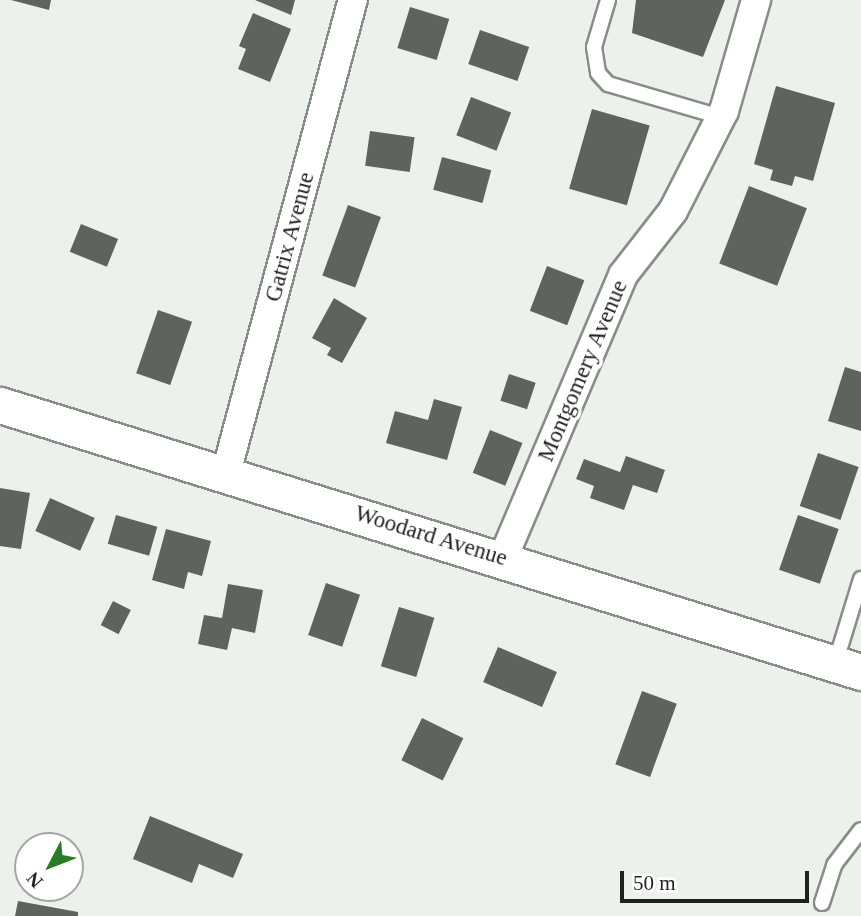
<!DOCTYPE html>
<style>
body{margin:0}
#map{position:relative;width:861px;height:916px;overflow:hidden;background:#ecf2eb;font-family:Georgia,serif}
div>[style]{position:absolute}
.building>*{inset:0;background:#5e645d;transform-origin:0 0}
.roads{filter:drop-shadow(2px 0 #878d87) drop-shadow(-2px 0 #878d87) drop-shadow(0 2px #878d87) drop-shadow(0 -2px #878d87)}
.service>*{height:14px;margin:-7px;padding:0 7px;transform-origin:7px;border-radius:7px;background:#fff}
.minor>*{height:28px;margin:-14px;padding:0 14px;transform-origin:14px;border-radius:14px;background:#fff}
.tertiary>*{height:35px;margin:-17.5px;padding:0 17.5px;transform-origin:17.5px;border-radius:17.5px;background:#fff}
span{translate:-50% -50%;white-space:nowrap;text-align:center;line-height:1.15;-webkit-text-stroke:7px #fff;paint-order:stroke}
.street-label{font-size:23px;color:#1e211e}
.north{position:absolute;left:14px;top:832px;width:70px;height:70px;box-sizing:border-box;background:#fff;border:2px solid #a5a6a5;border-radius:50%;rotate:228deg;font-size:19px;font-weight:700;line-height:28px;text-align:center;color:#1e211e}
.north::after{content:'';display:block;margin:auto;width:24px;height:32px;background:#2b7c27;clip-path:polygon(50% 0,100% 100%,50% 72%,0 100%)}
.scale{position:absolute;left:620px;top:871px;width:189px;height:32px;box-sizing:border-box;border:4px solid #1e211e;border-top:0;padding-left:9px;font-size:21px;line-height:24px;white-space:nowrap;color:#1e211e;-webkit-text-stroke:5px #fff;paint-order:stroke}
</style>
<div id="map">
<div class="building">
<i style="clip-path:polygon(11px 0,51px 0,49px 10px)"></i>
<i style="clip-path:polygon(255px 0,295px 0,291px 15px)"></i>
<i style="clip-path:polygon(636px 0,725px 0,703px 57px,632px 33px)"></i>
<i style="left:410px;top:7px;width:41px;height:43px;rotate:17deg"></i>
<i style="clip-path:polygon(253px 13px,291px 29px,270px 82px,238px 69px,246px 49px,239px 46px)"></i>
<i style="left:480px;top:30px;width:52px;height:36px;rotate:19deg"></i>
<i style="clip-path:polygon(776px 86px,835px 103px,813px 181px,795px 176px,792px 186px,770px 180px,773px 170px,754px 164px)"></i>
<i style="left:471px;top:97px;width:43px;height:41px;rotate:21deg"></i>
<i style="left:592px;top:109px;width:60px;height:83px;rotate:16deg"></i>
<i style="left:370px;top:131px;width:45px;height:35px;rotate:8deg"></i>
<i style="left:442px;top:157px;width:51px;height:34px;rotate:15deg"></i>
<i style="left:749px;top:186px;width:62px;height:83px;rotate:21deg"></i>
<i style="left:348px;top:205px;width:35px;height:75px;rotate:20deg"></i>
<i style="left:81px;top:224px;width:40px;height:30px;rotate:22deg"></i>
<i style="left:547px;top:266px;width:40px;height:48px;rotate:21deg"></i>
<i style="clip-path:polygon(334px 298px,367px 318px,342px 363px,327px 355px,331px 348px,312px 338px)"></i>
<i style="left:158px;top:310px;width:36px;height:67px;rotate:19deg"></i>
<i style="clip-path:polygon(845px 367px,861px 372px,861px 431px,828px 421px)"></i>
<i style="left:509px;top:374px;width:28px;height:28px;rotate:18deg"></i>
<i style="clip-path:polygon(434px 399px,462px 407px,447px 460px,386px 443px,395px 411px,428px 420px)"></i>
<i style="left:490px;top:430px;width:35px;height:46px;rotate:22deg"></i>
<i style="left:818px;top:453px;width:43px;height:56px;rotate:19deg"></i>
<i style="clip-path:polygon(626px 456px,665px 470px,657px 493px,633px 485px,624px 510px,590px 498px,594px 486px,576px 479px,584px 459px,620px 472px)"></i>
<i style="clip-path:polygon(0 488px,30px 493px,21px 549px,0 546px)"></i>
<i style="left:50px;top:498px;width:49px;height:36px;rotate:24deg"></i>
<i style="left:116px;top:515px;width:43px;height:30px;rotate:16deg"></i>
<i style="left:798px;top:515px;width:43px;height:58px;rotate:19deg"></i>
<i style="clip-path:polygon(166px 529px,211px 541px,202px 576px,188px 572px,184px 589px,152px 580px)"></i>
<i style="left:326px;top:583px;width:36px;height:55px;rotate:19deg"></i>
<i style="clip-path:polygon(228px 584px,263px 590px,255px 633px,232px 628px,227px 650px,198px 644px,204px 615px,222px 618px)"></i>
<i style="left:113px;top:601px;width:20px;height:27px;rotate:27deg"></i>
<i style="left:399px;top:607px;width:37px;height:62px;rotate:17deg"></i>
<i style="left:498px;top:647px;width:64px;height:38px;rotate:23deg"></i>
<i style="left:642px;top:691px;width:37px;height:78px;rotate:20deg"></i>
<i style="left:422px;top:718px;width:46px;height:47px;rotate:26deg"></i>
<i style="clip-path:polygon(150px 816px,243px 854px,233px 878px,199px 864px,192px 883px,133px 859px)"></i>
<i style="clip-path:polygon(18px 901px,78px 912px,78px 916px,15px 916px)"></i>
</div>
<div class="roads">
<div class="service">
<i style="left:608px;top:0;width:49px;rotate:106.6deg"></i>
<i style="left:594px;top:47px;width:26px;rotate:81deg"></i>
<i style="left:598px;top:73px;width:15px;rotate:48deg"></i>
<i style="left:608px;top:84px;width:118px;rotate:16.3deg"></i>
<i style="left:835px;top:664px;width:89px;rotate:-73deg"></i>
<i style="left:822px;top:903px;width:40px;rotate:-72deg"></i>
<i style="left:834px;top:865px;width:44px;rotate:-52.4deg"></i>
</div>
<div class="minor">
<i style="left:226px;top:473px;width:490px;rotate:-75deg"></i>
<i style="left:503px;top:558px;width:307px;rotate:-67deg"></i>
<i style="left:623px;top:275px;width:81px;rotate:-52deg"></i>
<i style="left:673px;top:211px;width:112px;rotate:-63deg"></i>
<i style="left:724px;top:111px;width:116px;rotate:-73.9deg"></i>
</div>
<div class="tertiary">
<i style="left:0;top:405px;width:901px;rotate:17.23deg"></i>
</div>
</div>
<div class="street-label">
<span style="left:290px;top:237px;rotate:-75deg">Gatrix Avenue</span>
<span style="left:583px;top:371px;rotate:-67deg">Montgomery Avenue</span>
<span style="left:431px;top:536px;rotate:17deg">Woodard Avenue</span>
</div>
<div class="north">N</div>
<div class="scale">50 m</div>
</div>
